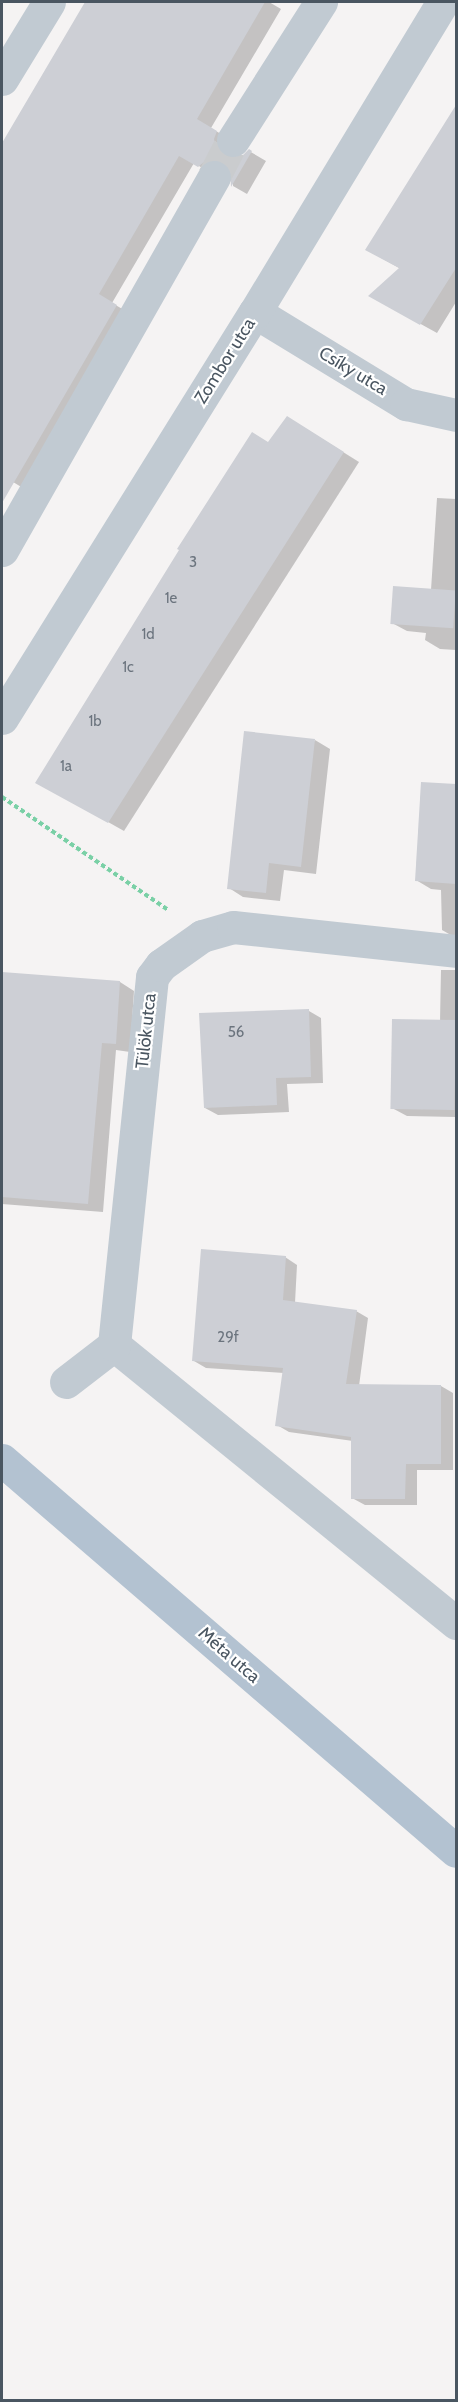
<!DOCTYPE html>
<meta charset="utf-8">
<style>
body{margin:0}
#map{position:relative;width:458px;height:2402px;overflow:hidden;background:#f5f3f3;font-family:Cabin,sans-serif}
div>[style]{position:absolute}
.shadow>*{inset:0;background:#0003}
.building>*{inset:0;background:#cdcfd5;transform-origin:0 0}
.minor-tunnel>*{height:33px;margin-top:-16.5px;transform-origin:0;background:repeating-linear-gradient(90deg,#caccce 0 33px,transparent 0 49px)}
.path>*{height:4px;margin-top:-2px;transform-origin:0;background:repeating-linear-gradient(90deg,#7ad0a6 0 4.5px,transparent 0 7.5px)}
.minor>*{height:33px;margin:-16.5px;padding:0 16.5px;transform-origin:16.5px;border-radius:16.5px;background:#c1cad2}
.major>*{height:33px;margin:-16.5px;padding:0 16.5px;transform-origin:16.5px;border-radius:16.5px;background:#b3c2d1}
span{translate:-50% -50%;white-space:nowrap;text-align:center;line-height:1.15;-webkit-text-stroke:4.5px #fff;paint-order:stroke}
.number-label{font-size:15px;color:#6b747e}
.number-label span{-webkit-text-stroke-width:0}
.street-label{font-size:18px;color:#4a5661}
.frame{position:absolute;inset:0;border:3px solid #4a5661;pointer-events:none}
</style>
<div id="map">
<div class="shadow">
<i style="clip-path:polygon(86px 2px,269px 2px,281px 9px,211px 128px,231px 140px,229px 148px,233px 160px,243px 158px,249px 151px,266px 161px,247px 194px,233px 186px,232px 167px,220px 168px,214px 175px,194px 163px,112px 303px,131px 314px,28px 491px,8px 479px,2px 491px,2px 146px)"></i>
<i style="clip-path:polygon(456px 108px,456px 302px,437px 333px,370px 296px,401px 269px,367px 250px)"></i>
<i style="clip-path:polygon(303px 427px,359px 462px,124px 831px,37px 782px,269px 444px)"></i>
<i style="clip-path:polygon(437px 498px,456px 499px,456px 650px,440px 649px,425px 640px,426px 633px,407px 631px,392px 623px,431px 590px)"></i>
<i style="clip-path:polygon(315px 740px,330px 749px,316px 874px,284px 870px,280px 901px,243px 897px,229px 888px)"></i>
<i style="clip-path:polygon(423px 783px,456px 786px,456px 938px,442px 930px,441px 890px,431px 889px,416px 880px)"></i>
<i style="clip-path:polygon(441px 970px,456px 970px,456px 1117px,407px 1116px,392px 1108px,440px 1022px)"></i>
<i style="clip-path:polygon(2px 973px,120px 982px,134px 991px,130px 1052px,116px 1050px,103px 1212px,2px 1204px)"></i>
<i style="clip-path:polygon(309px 1011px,321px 1018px,323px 1083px,287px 1084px,289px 1112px,218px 1115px,205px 1108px)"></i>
<i style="clip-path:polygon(285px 1257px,297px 1265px,295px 1303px,356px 1311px,368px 1318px,359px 1386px,441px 1386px,453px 1393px,453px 1470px,417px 1470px,417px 1505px,365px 1505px,352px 1498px,353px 1441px,289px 1432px,277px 1425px,284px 1373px,206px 1368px,194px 1361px)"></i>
</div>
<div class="building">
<i style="clip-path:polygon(85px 2px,265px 2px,197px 119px,217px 131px,214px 139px,216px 148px,223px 156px,233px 159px,242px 156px,249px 149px,252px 151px,231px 187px,230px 168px,224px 161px,213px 158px,205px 161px,198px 167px,179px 156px,99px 294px,117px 305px,2px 503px,2px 143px)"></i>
<i style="clip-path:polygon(456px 105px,456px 268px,420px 325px,368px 296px,399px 268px,365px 250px)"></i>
<i style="clip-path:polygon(287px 416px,344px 452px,108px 823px,35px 783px,179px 550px,177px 549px,252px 432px,268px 442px)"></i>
<i style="left:393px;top:586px;width:63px;height:38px;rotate:4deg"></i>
<i style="clip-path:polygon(244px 731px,315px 739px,301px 867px,269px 863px,266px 893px,227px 889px)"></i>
<i style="clip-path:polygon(421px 782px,456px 784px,456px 884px,415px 881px)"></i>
<i style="clip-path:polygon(2px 972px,120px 981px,116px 1044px,102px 1043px,88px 1204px,2px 1197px)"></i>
<i style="clip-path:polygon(309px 1009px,311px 1077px,276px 1078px,277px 1105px,204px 1108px,199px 1013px)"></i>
<i style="left:392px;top:1019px;width:64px;height:90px;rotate:1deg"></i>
<i style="clip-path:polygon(201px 1249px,286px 1256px,283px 1300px,357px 1310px,346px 1384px,441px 1385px,441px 1464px,406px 1464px,405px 1499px,351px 1499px,351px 1437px,275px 1426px,283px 1368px,192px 1361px)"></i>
</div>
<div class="minor-tunnel">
<i style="left:214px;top:177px;width:42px;rotate:-62.8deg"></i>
</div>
<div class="path">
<i style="left:2px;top:797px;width:201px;rotate:34.2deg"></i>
</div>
<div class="minor">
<i style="left:2px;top:79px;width:90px;rotate:-58.6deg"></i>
<i style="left:233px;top:140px;width:164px;rotate:-57.5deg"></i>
<i style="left:255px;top:312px;width:177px;rotate:31.4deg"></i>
<i style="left:406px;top:404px;width:51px;rotate:12.4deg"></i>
<i style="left:2px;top:550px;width:429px;rotate:-60.4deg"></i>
<i style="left:2px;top:718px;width:478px;rotate:-58.1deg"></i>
<i style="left:255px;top:312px;width:363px;rotate:-58.8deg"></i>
<i style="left:114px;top:1345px;width:441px;rotate:39.1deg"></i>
<i style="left:66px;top:1382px;width:61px;rotate:-37.6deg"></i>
<i style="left:114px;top:1345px;width:370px;rotate:-84.1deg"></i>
<i style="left:152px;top:977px;width:15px;rotate:-53deg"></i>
<i style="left:161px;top:965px;width:50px;rotate:-35.3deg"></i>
<i style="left:202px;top:936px;width:32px;rotate:-16deg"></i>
<i style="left:233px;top:927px;width:224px;rotate:6.1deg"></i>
</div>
<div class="major">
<i style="left:2px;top:1460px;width:599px;rotate:40.74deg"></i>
</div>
<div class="number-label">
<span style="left:193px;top:563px">3</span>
<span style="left:171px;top:599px">1e</span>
<span style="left:148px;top:635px">1d</span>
<span style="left:128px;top:668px">1c</span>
<span style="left:95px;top:722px">1b</span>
<span style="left:66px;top:767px">1a</span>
<span style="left:236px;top:1033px">56</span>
<span style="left:228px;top:1338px">29f</span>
</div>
<div class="street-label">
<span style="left:225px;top:361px;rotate:-58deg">Zombor utca</span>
<span style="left:353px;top:371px;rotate:31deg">Csíky utca</span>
<span style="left:146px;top:1031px;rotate:-84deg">Tülök utca</span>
<span style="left:229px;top:1655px;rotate:41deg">Méta utca</span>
</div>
<div class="frame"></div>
</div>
